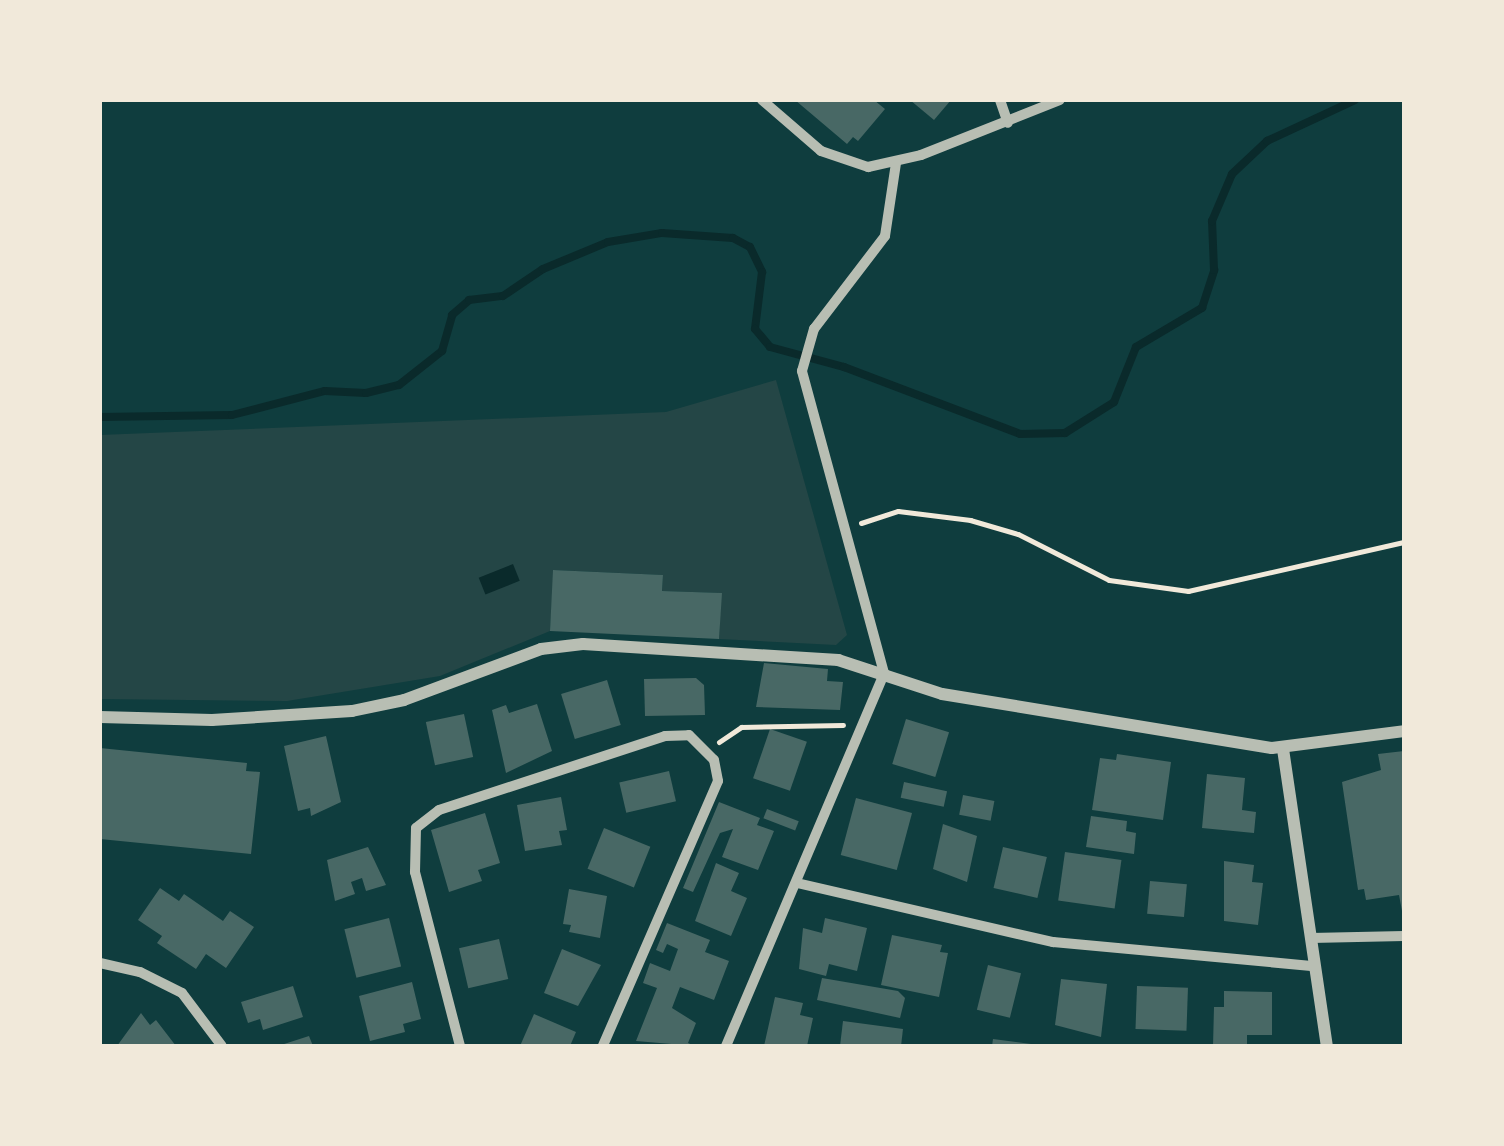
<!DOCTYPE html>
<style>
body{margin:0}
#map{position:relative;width:1504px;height:1146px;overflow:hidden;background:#0f3d3e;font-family:Figtree,sans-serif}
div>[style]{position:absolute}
.green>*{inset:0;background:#244646}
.water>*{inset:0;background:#0a2a2b;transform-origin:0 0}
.stream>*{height:8px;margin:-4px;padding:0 4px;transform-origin:4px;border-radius:4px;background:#0a2a2b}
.building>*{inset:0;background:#486865;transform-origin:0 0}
.path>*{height:5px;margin:-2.5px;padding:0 2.5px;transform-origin:2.5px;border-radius:2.5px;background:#f1e9da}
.minor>*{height:10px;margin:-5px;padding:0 5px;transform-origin:5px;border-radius:5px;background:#b8beb3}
.tertiary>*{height:12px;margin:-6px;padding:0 6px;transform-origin:6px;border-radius:6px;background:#b8beb3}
span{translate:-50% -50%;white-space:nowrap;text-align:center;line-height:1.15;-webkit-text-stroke:8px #f1e9da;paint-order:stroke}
.frame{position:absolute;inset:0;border:102px solid #f1e9da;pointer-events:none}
</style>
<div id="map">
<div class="green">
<i style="clip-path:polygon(776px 380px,847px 635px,836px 645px,719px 639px,721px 593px,662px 591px,663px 575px,554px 570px,550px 631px,440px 676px,287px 701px,100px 699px,100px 435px,666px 412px)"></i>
</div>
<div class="water">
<i style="left:513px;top:564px;width:18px;height:37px;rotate:68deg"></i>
</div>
<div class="stream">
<i style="left:100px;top:417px;width:132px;rotate:-0.9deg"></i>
<i style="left:232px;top:415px;width:96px;rotate:-14.5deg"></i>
<i style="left:325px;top:391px;width:41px;rotate:2.8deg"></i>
<i style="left:366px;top:393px;width:34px;rotate:-14deg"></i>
<i style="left:399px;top:385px;width:55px;rotate:-38.3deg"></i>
<i style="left:442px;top:351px;width:37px;rotate:-74deg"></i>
<i style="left:452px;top:315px;width:23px;rotate:-41deg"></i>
<i style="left:469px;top:300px;width:34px;rotate:-7deg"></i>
<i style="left:503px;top:296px;width:48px;rotate:-34deg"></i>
<i style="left:543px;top:269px;width:70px;rotate:-22.6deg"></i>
<i style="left:608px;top:242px;width:55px;rotate:-9.5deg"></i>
<i style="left:662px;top:233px;width:71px;rotate:4deg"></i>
<i style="left:733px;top:238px;width:19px;rotate:28deg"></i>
<i style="left:750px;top:247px;width:28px;rotate:64deg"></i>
<i style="left:762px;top:272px;width:57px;rotate:97deg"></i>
<i style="left:755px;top:329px;width:23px;rotate:50deg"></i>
<i style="left:770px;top:347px;width:77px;rotate:15.1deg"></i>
<i style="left:844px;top:367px;width:188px;rotate:20.8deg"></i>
<i style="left:1020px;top:434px;width:45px;rotate:-1.3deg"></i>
<i style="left:1065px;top:433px;width:58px;rotate:-32.3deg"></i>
<i style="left:1114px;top:402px;width:59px;rotate:-68.2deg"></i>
<i style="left:1136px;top:347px;width:77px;rotate:-30.6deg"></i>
<i style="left:1202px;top:308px;width:40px;rotate:-72deg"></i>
<i style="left:1214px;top:270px;width:49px;rotate:-92.3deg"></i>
<i style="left:1212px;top:221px;width:51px;rotate:-66.9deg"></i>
<i style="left:1232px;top:174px;width:48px;rotate:-43.3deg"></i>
<i style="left:1267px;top:141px;width:97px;rotate:-25deg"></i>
</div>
<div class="building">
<i style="clip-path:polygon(795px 100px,874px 100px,885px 109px,858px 141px,853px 137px,847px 144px)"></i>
<i style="clip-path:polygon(910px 100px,951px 100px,934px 120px)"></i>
<i style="clip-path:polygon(553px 570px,663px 575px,662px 591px,722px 593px,719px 639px,550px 631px)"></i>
<i style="clip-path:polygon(764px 663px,828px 669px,827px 681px,843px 682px,840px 710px,756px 707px)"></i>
<i style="clip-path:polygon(696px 678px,704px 685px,705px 715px,645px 716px,644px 679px)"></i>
<i style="left:607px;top:680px;width:47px;height:48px;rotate:73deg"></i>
<i style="clip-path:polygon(537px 704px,552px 751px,506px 773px,492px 710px,506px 705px,509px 713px)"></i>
<i style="left:464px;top:714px;width:44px;height:39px;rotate:78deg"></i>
<i style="left:906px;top:719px;width:45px;height:47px;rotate:17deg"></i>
<i style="left:770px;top:729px;width:39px;height:52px;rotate:19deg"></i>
<i style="clip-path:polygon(326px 736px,341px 802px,311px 816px,310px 808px,298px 811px,284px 746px)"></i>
<i style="clip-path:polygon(100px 748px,247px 763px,246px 771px,260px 772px,251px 854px,100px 839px)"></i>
<i style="clip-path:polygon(1404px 751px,1404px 911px,1402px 911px,1399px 895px,1366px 900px,1364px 889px,1358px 890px,1342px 782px,1381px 770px,1378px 754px)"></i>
<i style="clip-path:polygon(1117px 754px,1171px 762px,1163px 820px,1092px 810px,1100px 758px,1116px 760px)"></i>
<i style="left:669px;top:771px;width:31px;height:51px;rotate:77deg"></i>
<i style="clip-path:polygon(1207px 774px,1245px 778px,1242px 810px,1256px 812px,1254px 833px,1202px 828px)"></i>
<i style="left:904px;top:782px;width:44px;height:16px;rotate:12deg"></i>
<i style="left:963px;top:795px;width:32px;height:20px;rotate:11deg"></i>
<i style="clip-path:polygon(561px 797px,567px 830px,559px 831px,562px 845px,525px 851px,517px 805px)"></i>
<i style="left:856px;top:798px;width:58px;height:59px;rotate:15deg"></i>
<i style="clip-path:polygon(719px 802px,760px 818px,757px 825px,774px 831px,758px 870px,722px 857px,733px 829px,720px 833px,693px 892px,683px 888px)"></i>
<i style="left:767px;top:809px;width:34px;height:10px;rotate:21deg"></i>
<i style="clip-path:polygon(485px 813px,500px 863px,478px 870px,482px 881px,449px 892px,431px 830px)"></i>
<i style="clip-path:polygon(1091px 816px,1127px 821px,1126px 831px,1136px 833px,1134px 854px,1086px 847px)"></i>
<i style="clip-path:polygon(943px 824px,977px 836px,967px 882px,933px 869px)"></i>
<i style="left:604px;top:828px;width:50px;height:44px;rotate:22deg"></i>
<i style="clip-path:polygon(368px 847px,386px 885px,366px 891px,362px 878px,351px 882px,355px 894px,335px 901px,327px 860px)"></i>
<i style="left:1003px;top:847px;width:45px;height:42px;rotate:13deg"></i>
<i style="left:1065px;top:852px;width:57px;height:49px;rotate:8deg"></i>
<i style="clip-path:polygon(1224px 861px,1254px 865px,1252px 882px,1263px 883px,1258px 925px,1224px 921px)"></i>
<i style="clip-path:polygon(716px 863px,739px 873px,731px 891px,747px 898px,731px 936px,695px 921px)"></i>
<i style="left:1150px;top:881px;width:37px;height:33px;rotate:5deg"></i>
<i style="clip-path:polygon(160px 888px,179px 901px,184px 894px,223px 921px,230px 911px,254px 927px,226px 968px,206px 954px,196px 969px,157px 943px,162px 936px,138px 920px)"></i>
<i style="clip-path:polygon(569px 889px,607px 896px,600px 938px,569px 932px,571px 925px,563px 924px)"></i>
<i style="left:389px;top:918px;width:50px;height:46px;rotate:76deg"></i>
<i style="clip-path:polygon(825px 918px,867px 928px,857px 971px,829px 964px,826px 976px,799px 969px,803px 928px,822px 933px)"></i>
<i style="clip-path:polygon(667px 923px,710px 940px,705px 952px,729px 961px,714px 1000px,680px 987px,672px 1008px,696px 1023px,688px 1043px,695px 1046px,636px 1041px,657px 988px,643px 983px,650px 963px,670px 971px,678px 949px,667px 944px,663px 953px,656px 950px)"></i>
<i style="clip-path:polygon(892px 935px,942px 945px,940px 952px,948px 953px,939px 997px,881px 985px)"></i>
<i style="left:499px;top:939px;width:41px;height:41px;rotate:77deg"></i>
<i style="clip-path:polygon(562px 949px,601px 965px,578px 1006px,544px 993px)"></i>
<i style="left:988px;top:965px;width:34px;height:46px;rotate:14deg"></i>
<i style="clip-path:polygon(822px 978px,898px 991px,905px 998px,900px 1018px,817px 1000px)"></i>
<i style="clip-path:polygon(1061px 979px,1107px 984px,1101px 1037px,1055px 1025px)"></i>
<i style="clip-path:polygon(412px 982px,421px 1019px,403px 1024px,405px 1032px,370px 1041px,359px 996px)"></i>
<i style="clip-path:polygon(293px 986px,303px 1017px,263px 1030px,260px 1019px,248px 1023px,241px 1002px)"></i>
<i style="left:1137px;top:986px;width:51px;height:43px;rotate:2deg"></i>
<i style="clip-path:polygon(1224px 991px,1272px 992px,1272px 1035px,1247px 1035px,1247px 1046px,1213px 1046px,1214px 1007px,1224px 1007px)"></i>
<i style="clip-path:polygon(775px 997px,803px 1003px,800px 1015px,813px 1018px,807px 1046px,764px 1046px)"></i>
<i style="clip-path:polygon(141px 1013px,150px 1025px,156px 1020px,176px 1046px,117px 1046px)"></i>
<i style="clip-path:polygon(534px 1014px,576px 1032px,570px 1046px,520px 1046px)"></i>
<i style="clip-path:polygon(843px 1021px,903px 1029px,901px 1046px,840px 1046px)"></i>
<i style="clip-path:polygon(309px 1036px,313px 1046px,281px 1046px,281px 1045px)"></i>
<i style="clip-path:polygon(993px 1039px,1031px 1044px,1031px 1046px,992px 1046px)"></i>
</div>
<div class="path">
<i style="left:861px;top:523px;width:39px;rotate:-18deg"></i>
<i style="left:898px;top:511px;width:73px;rotate:7.1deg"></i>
<i style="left:970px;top:520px;width:50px;rotate:16.3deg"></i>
<i style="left:1018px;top:534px;width:102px;rotate:26.8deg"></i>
<i style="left:1109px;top:580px;width:80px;rotate:7.9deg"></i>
<i style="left:1188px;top:591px;width:221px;rotate:-12.8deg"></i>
<i style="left:719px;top:742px;width:27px;rotate:-34deg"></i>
<i style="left:741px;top:727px;width:102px;rotate:-1.1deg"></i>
</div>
<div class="minor">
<i style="left:762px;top:100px;width:78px;rotate:40.8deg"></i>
<i style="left:821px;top:151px;width:50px;rotate:18.8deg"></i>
<i style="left:868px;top:167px;width:54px;rotate:-12.8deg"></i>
<i style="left:921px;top:155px;width:149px;rotate:-21.6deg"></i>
<i style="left:1000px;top:100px;width:24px;rotate:71deg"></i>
<i style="left:797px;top:883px;width:263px;rotate:13deg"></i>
<i style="left:1053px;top:942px;width:262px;rotate:5.3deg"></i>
<i style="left:1311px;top:938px;width:93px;rotate:-1.2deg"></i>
<i style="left:100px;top:963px;width:41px;rotate:12.7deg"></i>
<i style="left:140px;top:972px;width:47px;rotate:26.6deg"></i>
<i style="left:182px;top:993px;width:66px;rotate:53deg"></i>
<i style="left:460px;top:1046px;width:180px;rotate:-104.5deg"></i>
<i style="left:415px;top:872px;width:44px;rotate:-88.7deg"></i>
<i style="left:416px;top:828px;width:29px;rotate:-38deg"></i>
<i style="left:439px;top:810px;width:238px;rotate:-18.1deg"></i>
<i style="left:665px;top:736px;width:24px;rotate:-2deg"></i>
<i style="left:689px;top:735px;width:35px;rotate:45deg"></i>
<i style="left:714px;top:760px;width:21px;rotate:79deg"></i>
<i style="left:718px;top:781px;width:289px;rotate:113.5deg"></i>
<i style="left:726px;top:1046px;width:405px;rotate:-67deg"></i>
<i style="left:884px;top:673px;width:313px;rotate:-105.2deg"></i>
<i style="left:802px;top:371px;width:44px;rotate:-74.1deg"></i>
<i style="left:814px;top:329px;width:117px;rotate:-52.6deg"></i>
<i style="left:885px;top:236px;width:74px;rotate:-81.4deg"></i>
</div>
<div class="tertiary">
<i style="left:100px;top:717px;width:112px;rotate:1.5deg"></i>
<i style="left:212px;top:720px;width:140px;rotate:-3.7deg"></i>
<i style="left:352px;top:711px;width:53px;rotate:-11.9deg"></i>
<i style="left:404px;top:700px;width:146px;rotate:-20.4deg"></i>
<i style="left:541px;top:649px;width:42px;rotate:-6.8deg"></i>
<i style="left:583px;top:644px;width:256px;rotate:3.6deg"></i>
<i style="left:838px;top:660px;width:109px;rotate:18.1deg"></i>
<i style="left:942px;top:694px;width:334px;rotate:9.3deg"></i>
<i style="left:1272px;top:748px;width:133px;rotate:-7.3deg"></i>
<i style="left:1283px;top:749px;width:300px;rotate:81.6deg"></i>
</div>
<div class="frame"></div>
</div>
